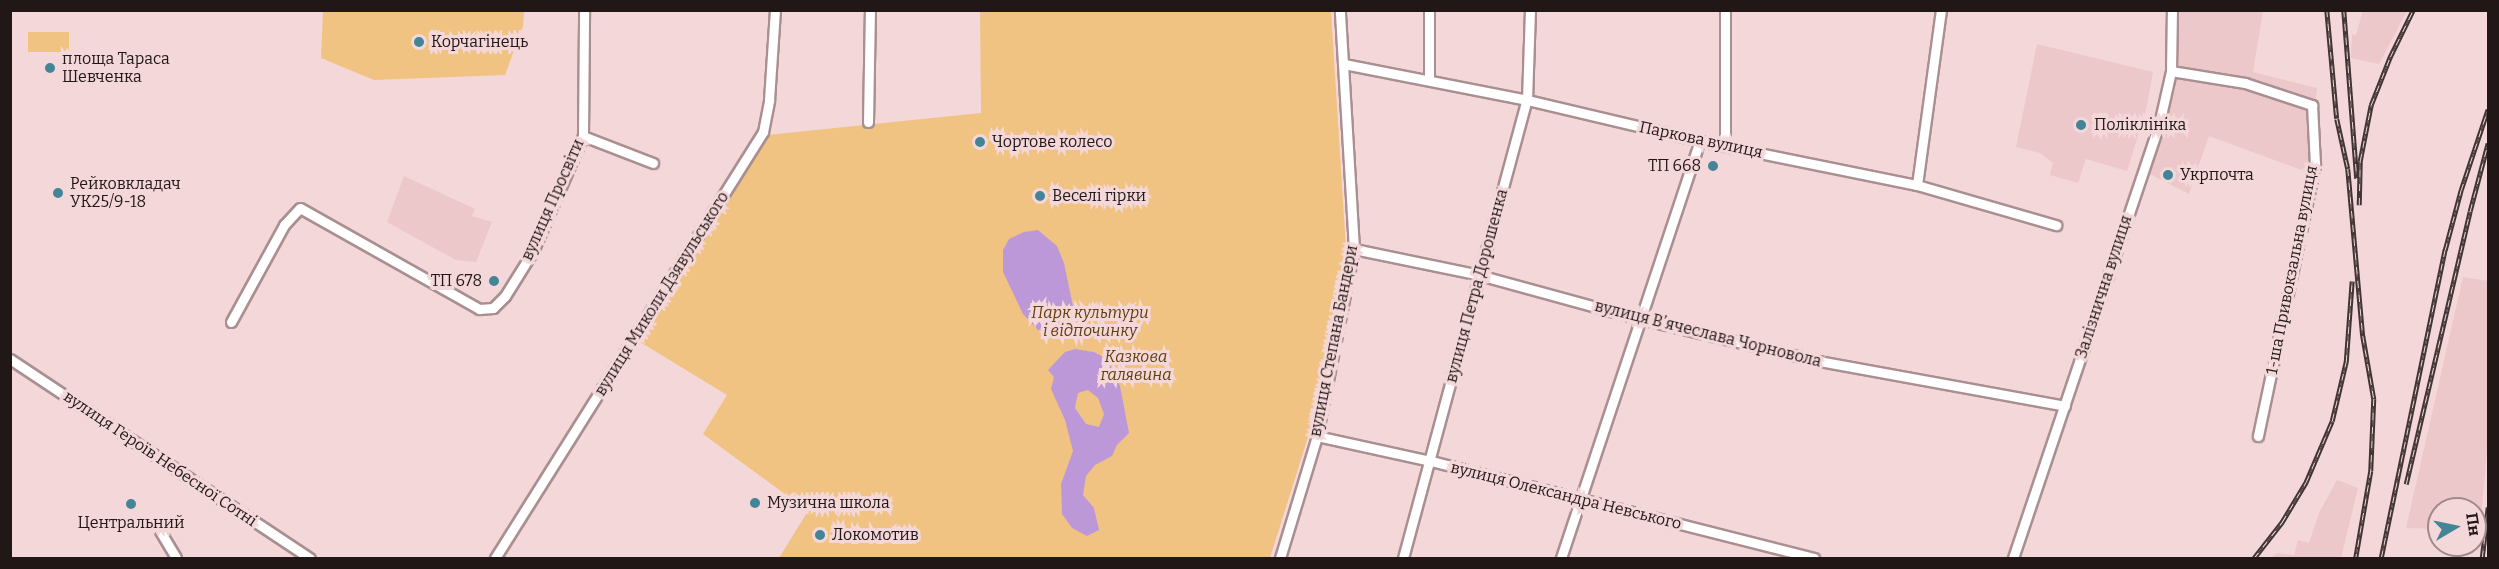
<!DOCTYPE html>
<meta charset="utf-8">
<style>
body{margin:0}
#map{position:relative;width:2499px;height:569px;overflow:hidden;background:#f4d7d9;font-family:Bitter,serif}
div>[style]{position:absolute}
.built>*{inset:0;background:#edc8ca}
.green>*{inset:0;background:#f0c382;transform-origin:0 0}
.water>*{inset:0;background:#bd98d8}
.roads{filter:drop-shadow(2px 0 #aa8f91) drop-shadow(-2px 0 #aa8f91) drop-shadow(0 2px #aa8f91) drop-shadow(0 -2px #aa8f91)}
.street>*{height:9px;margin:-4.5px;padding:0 4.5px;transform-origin:4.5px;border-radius:4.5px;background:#fff}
.rail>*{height:4.5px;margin-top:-2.25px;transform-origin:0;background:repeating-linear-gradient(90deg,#f4d7d9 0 7px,#413434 0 14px);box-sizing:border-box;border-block:2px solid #413434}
.dots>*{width:16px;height:16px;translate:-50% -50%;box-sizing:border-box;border:3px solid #f4d7d9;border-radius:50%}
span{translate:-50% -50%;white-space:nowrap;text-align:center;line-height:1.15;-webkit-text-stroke:6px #f4d7d9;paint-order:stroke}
.poi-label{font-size:16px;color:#211717}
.left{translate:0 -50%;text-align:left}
.right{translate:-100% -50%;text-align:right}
.street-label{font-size:16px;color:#211717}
.park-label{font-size:16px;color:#5f400b;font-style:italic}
.frame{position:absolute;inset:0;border:12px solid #211717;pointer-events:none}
.north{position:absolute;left:2427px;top:497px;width:60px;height:60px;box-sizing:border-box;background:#f4d7d9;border:2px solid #a08a8b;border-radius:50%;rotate:81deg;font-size:16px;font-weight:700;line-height:24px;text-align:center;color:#211717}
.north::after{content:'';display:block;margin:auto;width:21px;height:27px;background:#438596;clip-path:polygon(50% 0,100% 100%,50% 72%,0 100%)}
</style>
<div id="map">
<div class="built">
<i style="clip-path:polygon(2363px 10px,2407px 11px,2379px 64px,2351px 58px,2352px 34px,2356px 35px)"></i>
<i style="clip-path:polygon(2179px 11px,2263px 11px,2253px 72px,2317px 88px,2307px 172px,2209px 136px,2189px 194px,2148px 173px,2176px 77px)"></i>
<i style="clip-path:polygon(2037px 44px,2153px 72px,2146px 110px,2127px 171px,2086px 159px,2078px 183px,2050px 175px,2053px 163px,2040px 153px,2016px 147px)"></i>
<i style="clip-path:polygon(404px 176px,475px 209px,472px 216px,492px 222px,476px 262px,456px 260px,387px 222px)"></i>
<i style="clip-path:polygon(2463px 277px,2488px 281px,2488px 442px,2479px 539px,2475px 539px,2475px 509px,2439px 509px,2439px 529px,2406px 528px)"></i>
<i style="clip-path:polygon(2337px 480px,2358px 488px,2341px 558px,2271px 558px,2277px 553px,2294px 555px,2298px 540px,2309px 543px,2319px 513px)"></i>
</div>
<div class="green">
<i style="clip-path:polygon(323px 11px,524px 10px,524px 13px,523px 26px,505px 75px,374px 80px,321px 58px)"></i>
<i style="clip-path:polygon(980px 11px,1331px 11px,1346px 249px,1309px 434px,1270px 558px,779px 558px,808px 511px,703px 434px,727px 395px,640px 342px,767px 135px,981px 113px)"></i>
<i style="left:69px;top:32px;width:20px;height:41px;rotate:90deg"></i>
</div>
<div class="water">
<i style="clip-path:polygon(1038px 230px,1057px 246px,1064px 263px,1073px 306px,1072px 321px,1063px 328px,1052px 331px,1038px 330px,1023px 314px,1003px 272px,1003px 250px,1009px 239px,1024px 232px)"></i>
<i style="clip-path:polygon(evenodd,1075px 349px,1094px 352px,1107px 359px,1120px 386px,1129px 433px,1117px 445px,1112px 456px,1095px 465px,1086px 476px,1083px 495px,1094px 508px,1099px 530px,1087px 536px,1072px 528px,1062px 514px,1061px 484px,1073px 451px,1065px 420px,1051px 389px,1054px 377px,1048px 370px,1065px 352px,1075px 349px,1088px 390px,1098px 398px,1104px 414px,1099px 427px,1086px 424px,1075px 408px,1078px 393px,1088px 390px)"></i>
</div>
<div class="roads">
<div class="street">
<i style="left:1344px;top:64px;width:187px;rotate:11.1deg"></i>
<i style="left:1527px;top:100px;width:178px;rotate:13.3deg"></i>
<i style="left:1700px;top:141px;width:221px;rotate:11.5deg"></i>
<i style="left:1917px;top:185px;width:145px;rotate:16.1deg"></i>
<i style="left:2171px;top:71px;width:75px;rotate:9.2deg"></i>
<i style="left:2245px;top:83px;width:71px;rotate:18.2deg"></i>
<i style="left:2312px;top:105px;width:60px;rotate:87.1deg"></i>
<i style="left:2315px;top:165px;width:277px;rotate:101.9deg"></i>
<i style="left:1429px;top:80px;width:70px;rotate:-90deg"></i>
<i style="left:868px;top:122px;width:112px;rotate:-89deg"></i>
<i style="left:583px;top:136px;width:75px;rotate:21.1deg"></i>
<i style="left:1725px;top:146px;width:136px;rotate:-90deg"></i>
<i style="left:1917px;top:185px;width:177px;rotate:-82.2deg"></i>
<i style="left:1354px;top:249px;width:128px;rotate:11.7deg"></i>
<i style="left:1479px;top:275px;width:167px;rotate:15.3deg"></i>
<i style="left:1640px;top:319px;width:178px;rotate:13.3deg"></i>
<i style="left:1813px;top:360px;width:256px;rotate:10.3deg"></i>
<i style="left:231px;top:322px;width:111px;rotate:-61.3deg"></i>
<i style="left:284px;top:225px;width:23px;rotate:-47deg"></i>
<i style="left:300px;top:208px;width:206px;rotate:29.4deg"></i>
<i style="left:479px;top:309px;width:14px;rotate:-4deg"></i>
<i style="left:493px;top:308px;width:17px;rotate:-45deg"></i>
<i style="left:505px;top:296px;width:53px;rotate:-58.1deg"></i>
<i style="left:533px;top:251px;width:125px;rotate:-66.5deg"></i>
<i style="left:583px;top:136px;width:126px;rotate:-89.5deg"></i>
<i style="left:10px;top:359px;width:360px;rotate:33.6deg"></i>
<i style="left:1317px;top:436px;width:117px;rotate:12.4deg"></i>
<i style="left:1431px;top:461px;width:395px;rotate:14.2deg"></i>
<i style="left:160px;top:531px;width:31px;rotate:59deg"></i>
<i style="left:495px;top:558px;width:503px;rotate:-57.83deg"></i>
<i style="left:763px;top:132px;width:33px;rotate:-79deg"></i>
<i style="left:769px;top:100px;width:90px;rotate:-86.2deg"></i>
<i style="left:1280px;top:558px;width:127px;rotate:-73.1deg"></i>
<i style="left:1317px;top:436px;width:191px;rotate:-78.8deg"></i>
<i style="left:1354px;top:249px;width:239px;rotate:-93.4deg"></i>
<i style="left:1403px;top:558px;width:474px;rotate:-74.9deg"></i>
<i style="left:1527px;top:100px;width:90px;rotate:-88.1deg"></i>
<i style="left:1561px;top:558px;width:440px;rotate:-71.6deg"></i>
<i style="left:2013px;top:558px;width:462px;rotate:-71.4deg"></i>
<i style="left:2160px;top:120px;width:50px;rotate:-77.3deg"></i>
<i style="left:2171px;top:71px;width:61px;rotate:-89.1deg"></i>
</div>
</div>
<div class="rail">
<i style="left:2327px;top:10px;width:109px;rotate:84.8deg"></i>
<i style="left:2337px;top:119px;width:51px;rotate:77.6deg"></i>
<i style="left:2348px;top:169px;width:168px;rotate:84.9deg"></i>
<i style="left:2363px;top:336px;width:64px;rotate:80.1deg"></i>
<i style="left:2374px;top:399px;width:72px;rotate:92.4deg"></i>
<i style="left:2371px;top:471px;width:88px;rotate:99.8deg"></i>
<i style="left:2344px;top:10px;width:169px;rotate:85.6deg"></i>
<i style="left:2359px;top:205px;width:44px;rotate:-88.7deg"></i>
<i style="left:2360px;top:161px;width:57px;rotate:-78.9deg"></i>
<i style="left:2371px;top:105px;width:52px;rotate:-68.4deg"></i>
<i style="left:2390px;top:57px;width:52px;rotate:-63.9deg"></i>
<i style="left:2406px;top:484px;width:280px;rotate:-76.8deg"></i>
<i style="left:2470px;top:211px;width:70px;rotate:-75.2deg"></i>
<i style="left:2254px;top:558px;width:46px;rotate:-52.1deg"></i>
<i style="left:2282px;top:522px;width:47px;rotate:-59deg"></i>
<i style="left:2306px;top:482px;width:66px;rotate:-66.9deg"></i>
<i style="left:2332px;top:421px;width:61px;rotate:-76.7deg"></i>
<i style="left:2346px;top:362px;width:81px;rotate:-85.8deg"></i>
<i style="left:2381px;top:558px;width:315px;rotate:-78.3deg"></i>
<i style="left:2445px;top:250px;width:62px;rotate:-75.1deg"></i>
<i style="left:2461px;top:190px;width:85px;rotate:-71.6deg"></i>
<i style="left:2482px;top:558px;width:51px;rotate:-83.3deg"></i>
</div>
<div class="dots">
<i style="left:419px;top:42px;background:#438596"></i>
<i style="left:50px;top:68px;background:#438596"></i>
<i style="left:2081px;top:125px;background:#438596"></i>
<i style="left:980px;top:142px;background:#438596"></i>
<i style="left:1713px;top:166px;background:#438596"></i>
<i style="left:2168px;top:175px;background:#438596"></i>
<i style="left:58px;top:193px;background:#438596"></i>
<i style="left:1040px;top:196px;background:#438596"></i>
<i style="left:494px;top:281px;background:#438596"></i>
<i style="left:755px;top:503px;background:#438596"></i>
<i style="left:131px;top:504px;background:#438596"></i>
<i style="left:820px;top:535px;background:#438596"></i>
</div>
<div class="poi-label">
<span class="left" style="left:431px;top:42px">Корчагінець</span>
<span class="left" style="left:62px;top:68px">площа Тараса<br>Шевченка</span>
<span class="left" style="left:2094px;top:125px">Поліклініка</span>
<span class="left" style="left:992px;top:142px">Чортове колесо</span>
<span class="right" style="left:1701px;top:166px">ТП 668</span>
<span class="left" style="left:2180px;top:175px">Укрпочта</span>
<span class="left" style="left:70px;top:193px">Рейковкладач<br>УК25/9-18</span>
<span class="left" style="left:1052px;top:196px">Веселі гірки</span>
<span class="right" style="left:482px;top:281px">ТП 678</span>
<span class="left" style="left:767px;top:503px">Музична школа</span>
<span style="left:131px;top:523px">Центральний</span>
<span class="left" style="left:832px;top:535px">Локомотив</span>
</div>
<div class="street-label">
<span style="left:1701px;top:140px;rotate:12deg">Паркова вулиця</span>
<span style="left:553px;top:200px;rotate:-66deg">вулиця Просвіти</span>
<span style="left:2292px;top:270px;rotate:-79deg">1-ша Привокзальна вулиця</span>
<span style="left:1477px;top:286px;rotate:-75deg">вулиця Петра Дорошенка</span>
<span style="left:2104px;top:287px;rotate:-72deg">Залізнична вулиця</span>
<span style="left:662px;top:294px;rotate:-58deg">вулиця Миколи Дзявульського</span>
<span style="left:1708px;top:334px;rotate:14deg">вулиця Вʼячеслава Чорновола</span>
<span style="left:1334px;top:341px;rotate:-79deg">вулиця Степана Бандери</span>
<span style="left:160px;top:459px;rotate:34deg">вулиця Героїв Небесної Сотні</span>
<span style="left:1566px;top:496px;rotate:14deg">вулиця Олександра Невського</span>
</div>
<div class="park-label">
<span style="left:1090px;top:322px">Парк культури<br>і відпочинку</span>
<span style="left:1136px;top:366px">Казкова<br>галявина</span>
</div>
<div class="frame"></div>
<div class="north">Пн</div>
</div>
